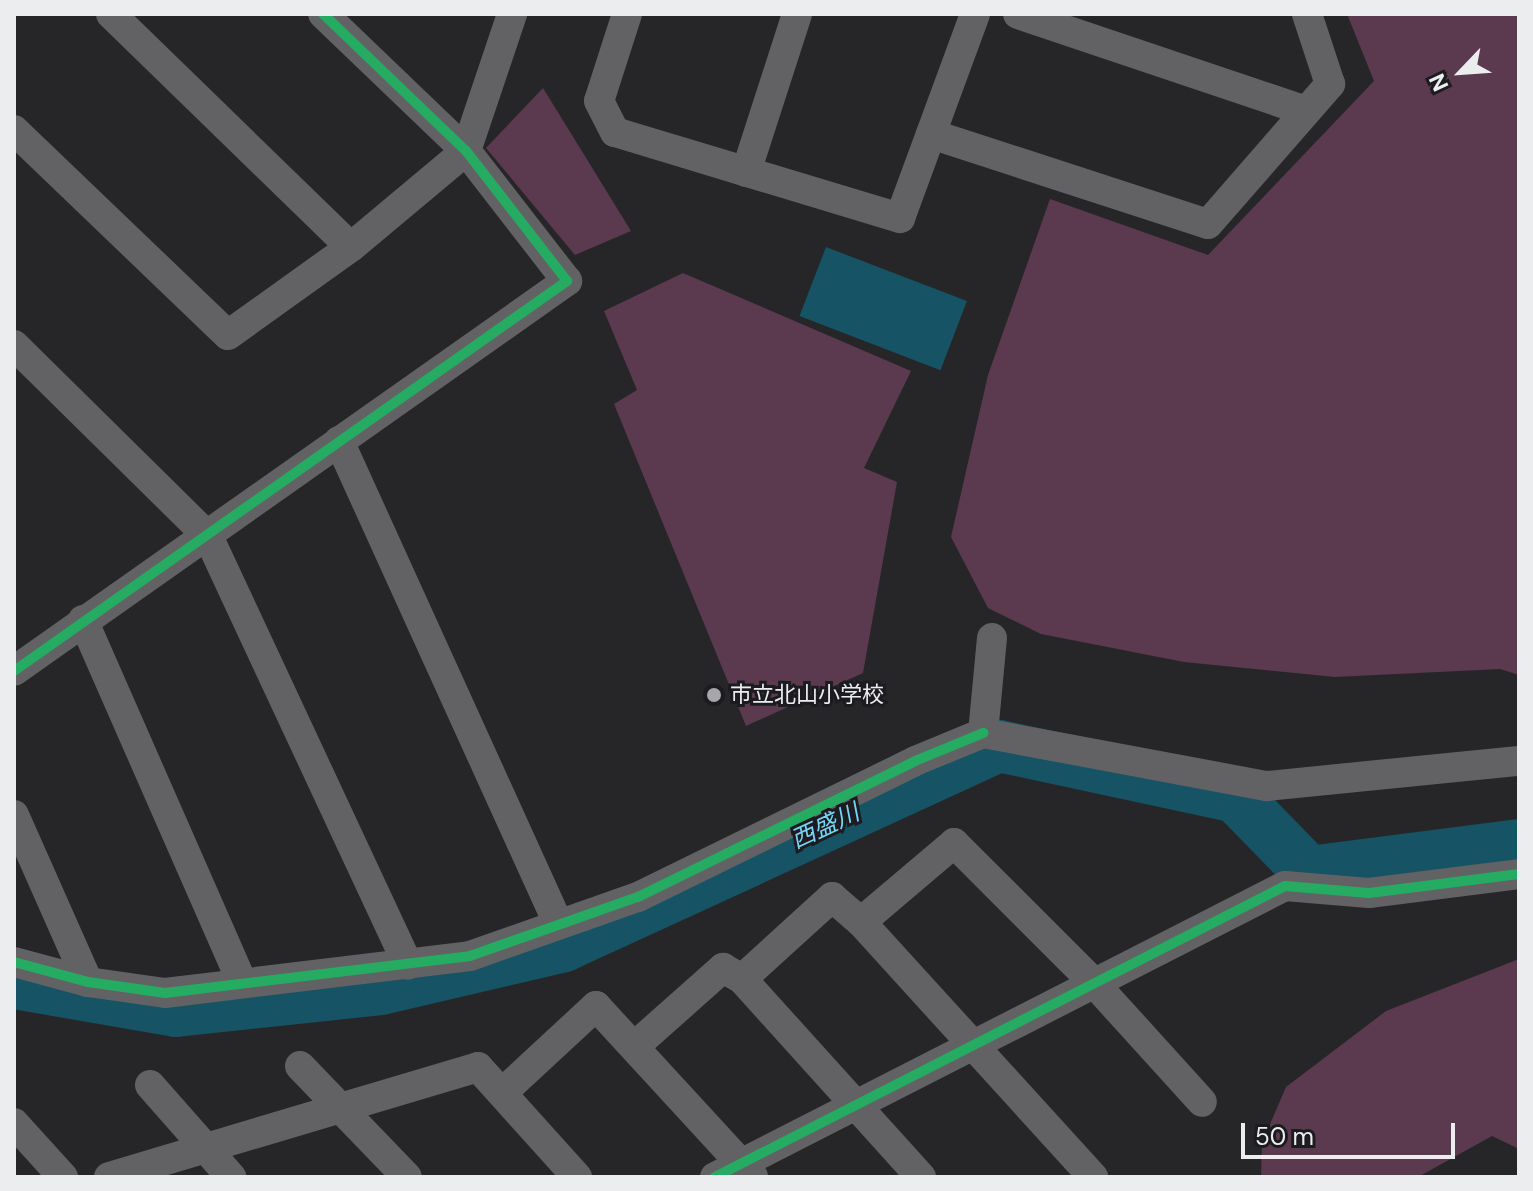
<!DOCTYPE html>
<meta charset="utf-8">
<style>
body{margin:0}
#map{position:relative;width:1533px;height:1191px;overflow:hidden;background:#262629;font-family:"DM Sans","Noto Sans JP",sans-serif}
div>[style]{position:absolute}
.green>*{inset:0;background:#5b394f}
.water>*{inset:0;background:#155365;transform-origin:0 0}
.river>*{height:52px;margin:-26px;padding:0 26px;transform-origin:26px;border-radius:26px;background:#155365}
.street>*{height:30px;margin:-15px;padding:0 15px;transform-origin:15px;border-radius:15px;background:#626264}
.cycleway>*{height:10px;margin:-5px;padding:0 5px;transform-origin:5px;border-radius:5px;background:#26ab63}
.dots>*{width:22px;height:22px;translate:-50% -50%;box-sizing:border-box;border:4px solid #1c1c20;border-radius:50%}
span{translate:-50% -50%;white-space:nowrap;text-align:center;line-height:1.15;-webkit-text-stroke:6px #1c1c20;paint-order:stroke}
.poi-label{font-size:22px;color:#ecedef}
.left{translate:0 -50%;text-align:left}
.water-label{font-size:24px;color:#75d5f6;font-style:italic}
.frame{position:absolute;inset:0;border:16px solid #ecedef;pointer-events:none}
.north{position:absolute;left:1421px;top:32px;width:80px;height:80px;-webkit-text-stroke:6px #1c1c20;paint-order:stroke;rotate:245deg;font-size:22px;font-weight:700;line-height:32px;text-align:center;color:#ecedef}
.north::after{content:'';display:block;margin:auto;width:28px;height:36px;background:#ecedef;clip-path:polygon(50% 0,100% 100%,50% 72%,0 100%)}
.scale{position:absolute;left:1241px;top:1123px;width:214px;height:36px;box-sizing:border-box;border:4px solid #ecedef;border-top:0;padding-left:10px;font-size:24px;line-height:28px;white-space:nowrap;color:#ecedef;-webkit-text-stroke:6px #1c1c20;paint-order:stroke}
</style>
<div id="map">
<div class="green">
<i style="clip-path:polygon(1347px 14px,1519px 14px,1519px 675px,1500px 669px,1335px 677px,1184px 662px,1041px 634px,988px 608px,951px 537px,988px 375px,1050px 199px,1208px 255px,1374px 81px)"></i>
<i style="clip-path:polygon(543px 88px,631px 231px,575px 255px,486px 148px)"></i>
<i style="clip-path:polygon(683px 273px,911px 371px,864px 468px,897px 482px,863px 673px,746px 726px,614px 404px,637px 390px,604px 311px)"></i>
<i style="clip-path:polygon(1519px 959px,1519px 1149px,1492px 1136px,1418px 1177px,1261px 1177px,1262px 1143px,1286px 1087px,1386px 1011px)"></i>
</div>
<div class="water">
<i style="left:826px;top:247px;width:151px;height:74px;rotate:21deg"></i>
</div>
<div class="river">
<i style="left:14px;top:983px;width:164px;rotate:9.8deg"></i>
<i style="left:176px;top:1011px;width:206px;rotate:-6.1deg"></i>
<i style="left:381px;top:989px;width:188px;rotate:-13.2deg"></i>
<i style="left:564px;top:946px;width:479px;rotate:-24.7deg"></i>
<i style="left:999px;top:746px;width:242px;rotate:12.1deg"></i>
<i style="left:1236px;top:797px;width:105px;rotate:45.8deg"></i>
<i style="left:1309px;top:872px;width:212px;rotate:-7.3deg"></i>
</div>
<div class="street">
<i style="left:111px;top:14px;width:334px;rotate:44.2deg"></i>
<i style="left:627px;top:14px;width:91px;rotate:107.8deg"></i>
<i style="left:599px;top:101px;width:35px;rotate:63deg"></i>
<i style="left:615px;top:132px;width:298px;rotate:16.8deg"></i>
<i style="left:900px;top:218px;width:217px;rotate:-69.8deg"></i>
<i style="left:1018px;top:14px;width:304px;rotate:18.6deg"></i>
<i style="left:14px;top:130px;width:296px;rotate:43.8deg"></i>
<i style="left:228px;top:335px;width:151px;rotate:-35.6deg"></i>
<i style="left:351px;top:247px;width:150px;rotate:-39.9deg"></i>
<i style="left:466px;top:151px;width:145px;rotate:-71.4deg"></i>
<i style="left:931px;top:134px;width:291px;rotate:18deg"></i>
<i style="left:1208px;top:224px;width:186px;rotate:-48.9deg"></i>
<i style="left:1330px;top:84px;width:74px;rotate:-108.2deg"></i>
<i style="left:746px;top:172px;width:166px;rotate:-72.1deg"></i>
<i style="left:14px;top:345px;width:272px;rotate:44.6deg"></i>
<i style="left:208px;top:536px;width:473px;rotate:65deg"></i>
<i style="left:339px;top:441px;width:529px;rotate:65.57deg"></i>
<i style="left:83px;top:620px;width:396px;rotate:66.3deg"></i>
<i style="left:992px;top:638px;width:95px;rotate:95.4deg"></i>
<i style="left:983px;top:733px;width:289px;rotate:10.6deg"></i>
<i style="left:1267px;top:786px;width:253px;rotate:-5.7deg"></i>
<i style="left:14px;top:671px;width:677px;rotate:-35.19deg"></i>
<i style="left:567px;top:281px;width:165px;rotate:-127.8deg"></i>
<i style="left:466px;top:151px;width:198px;rotate:-136.2deg"></i>
<i style="left:14px;top:815px;width:183px;rotate:66.1deg"></i>
<i style="left:861px;top:922px;width:122px;rotate:-40.3deg"></i>
<i style="left:954px;top:843px;width:199px;rotate:45deg"></i>
<i style="left:1095px;top:984px;width:159px;rotate:47.8deg"></i>
<i style="left:14px;top:962px;width:77px;rotate:15.1deg"></i>
<i style="left:88px;top:982px;width:78px;rotate:8.1deg"></i>
<i style="left:165px;top:993px;width:307px;rotate:-6.9deg"></i>
<i style="left:470px;top:956px;width:178px;rotate:-19.4deg"></i>
<i style="left:638px;top:897px;width:309px;rotate:-26.1deg"></i>
<i style="left:915px;top:761px;width:74px;rotate:-22.4deg"></i>
<i style="left:742px;top:979px;width:122px;rotate:-42.3deg"></i>
<i style="left:832px;top:897px;width:38px;rotate:41deg"></i>
<i style="left:861px;top:922px;width:345px;rotate:47.7deg"></i>
<i style="left:635px;top:1046px;width:118px;rotate:-41.6deg"></i>
<i style="left:723px;top:968px;width:22px;rotate:30deg"></i>
<i style="left:742px;top:979px;width:267px;rotate:47.9deg"></i>
<i style="left:300px;top:1066px;width:154px;rotate:46.1deg"></i>
<i style="left:150px;top:1085px;width:123px;rotate:48.6deg"></i>
<i style="left:502px;top:1093px;width:128px;rotate:-42.8deg"></i>
<i style="left:596px;top:1006px;width:232px;rotate:47.4deg"></i>
<i style="left:14px;top:1123px;width:73px;rotate:47.8deg"></i>
<i style="left:109px;top:1177px;width:385px;rotate:-16.6deg"></i>
<i style="left:478px;top:1067px;width:148px;rotate:48deg"></i>
<i style="left:715px;top:1177px;width:640px;rotate:-27.05deg"></i>
<i style="left:1285px;top:886px;width:84px;rotate:4.8deg"></i>
<i style="left:1369px;top:893px;width:151px;rotate:-7.2deg"></i>
</div>
<div class="cycleway">
<i style="left:14px;top:671px;width:677px;rotate:-35.19deg"></i>
<i style="left:567px;top:281px;width:165px;rotate:-127.8deg"></i>
<i style="left:466px;top:151px;width:198px;rotate:-136.2deg"></i>
<i style="left:14px;top:962px;width:77px;rotate:15.1deg"></i>
<i style="left:88px;top:982px;width:78px;rotate:8.1deg"></i>
<i style="left:165px;top:993px;width:307px;rotate:-6.9deg"></i>
<i style="left:470px;top:956px;width:178px;rotate:-19.4deg"></i>
<i style="left:638px;top:897px;width:309px;rotate:-26.1deg"></i>
<i style="left:915px;top:761px;width:74px;rotate:-22.4deg"></i>
<i style="left:715px;top:1177px;width:640px;rotate:-27.05deg"></i>
<i style="left:1285px;top:886px;width:84px;rotate:4.8deg"></i>
<i style="left:1369px;top:893px;width:151px;rotate:-7.2deg"></i>
</div>
<div class="dots">
<i style="left:714px;top:695px;background:#a7a7aa"></i>
</div>
<div class="poi-label">
<span class="left" style="left:730px;top:695px">市立北山小学校</span>
</div>
<div class="water-label">
<span style="left:825px;top:826px;rotate:-25deg">西盛川</span>
</div>
<div class="frame"></div>
<div class="north">N</div>
<div class="scale">50 m</div>
</div>
